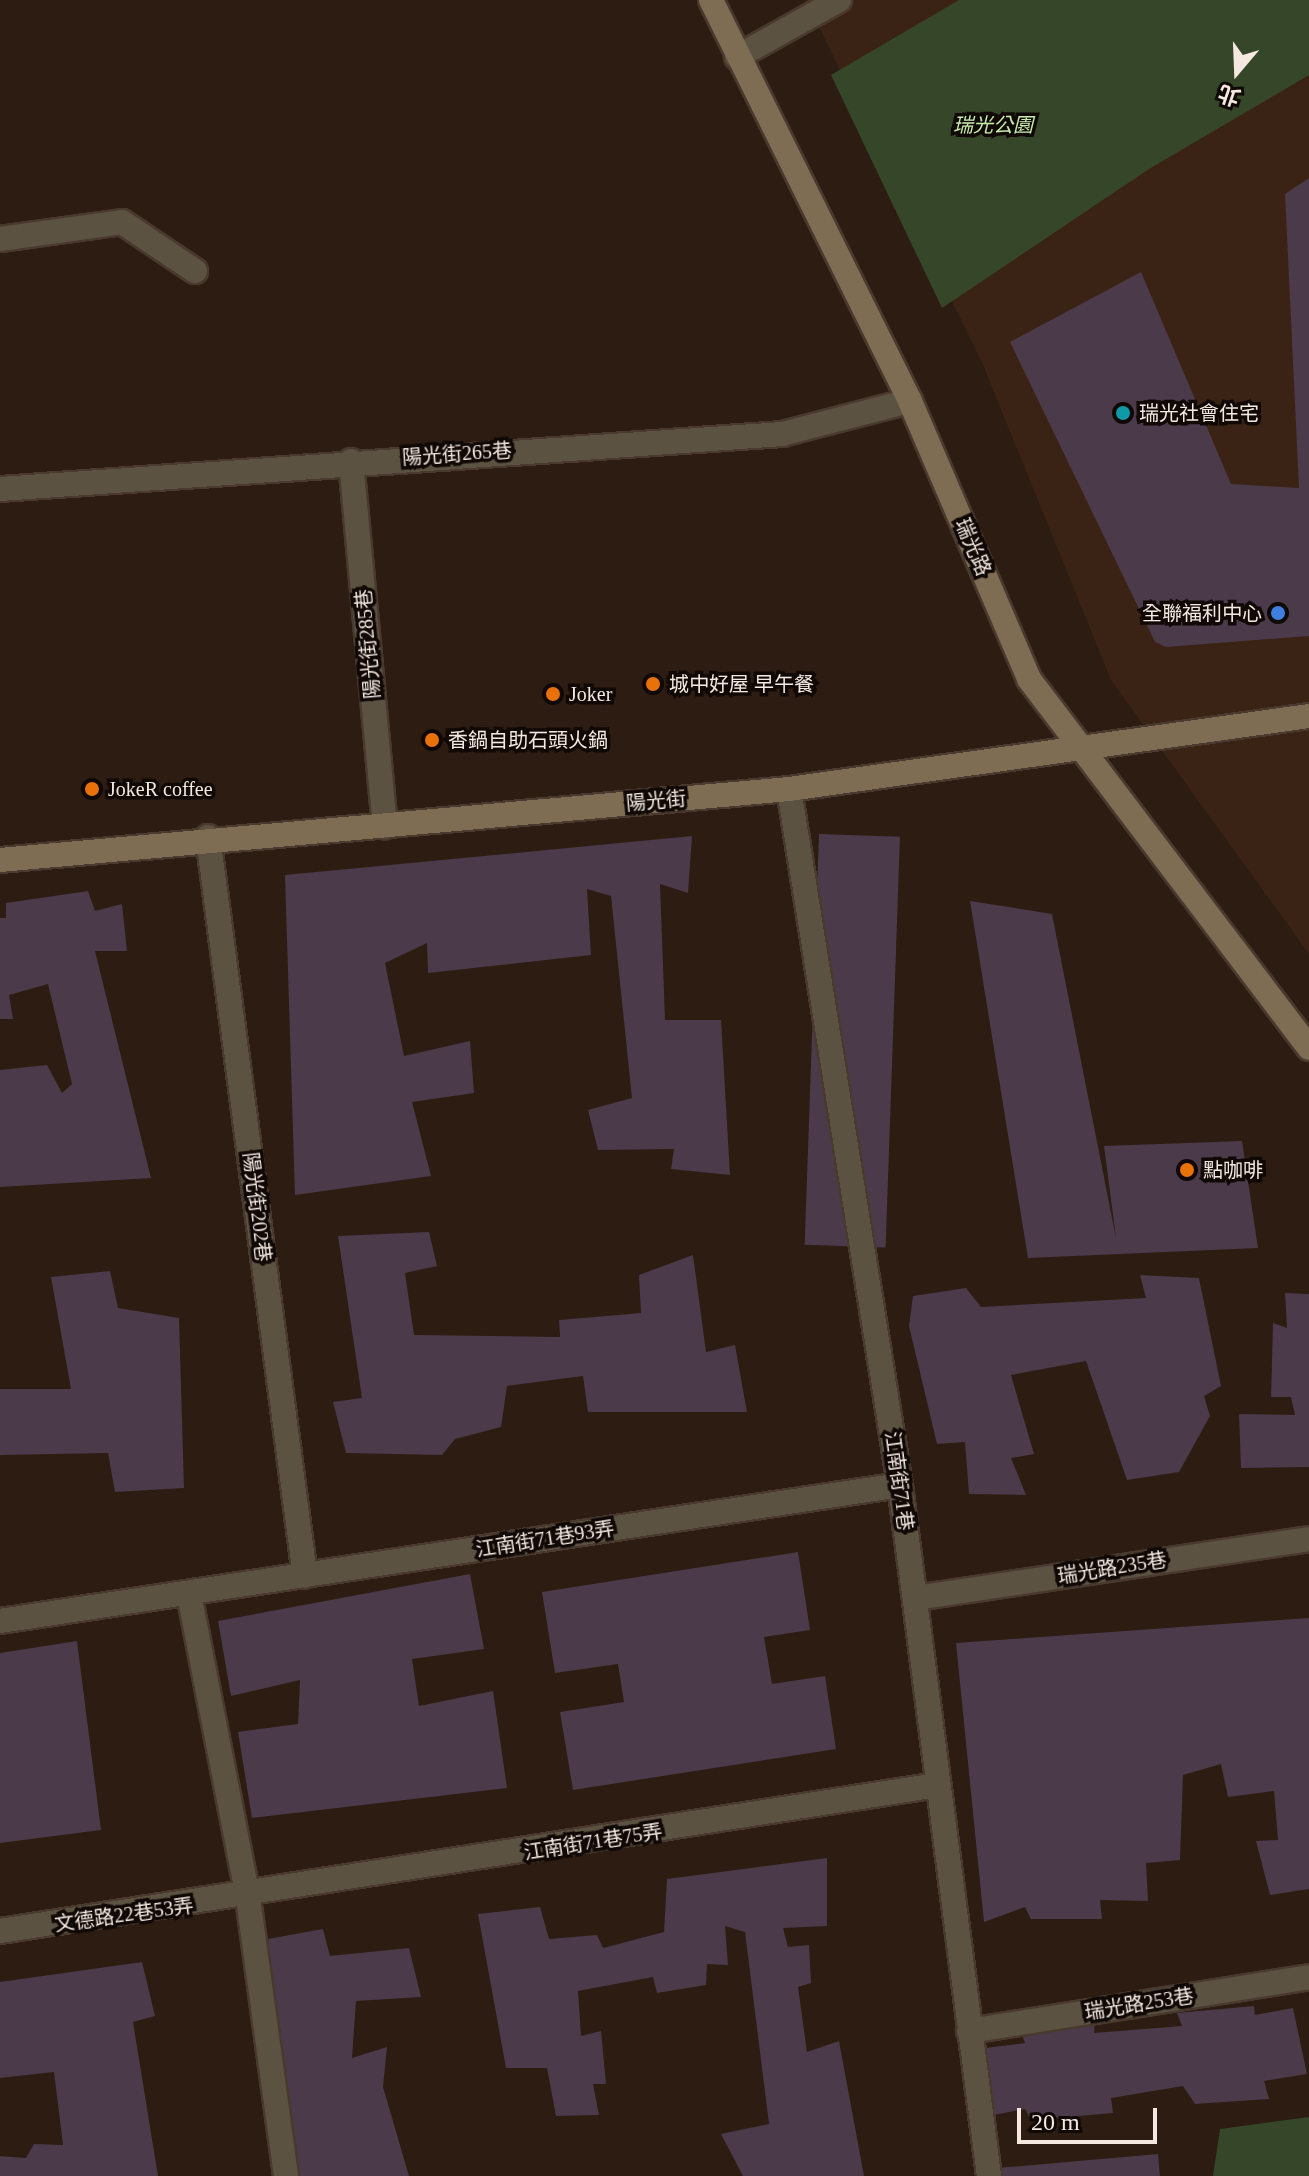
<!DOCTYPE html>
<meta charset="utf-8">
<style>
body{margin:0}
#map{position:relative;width:1309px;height:2176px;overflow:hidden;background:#2d1c11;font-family:"Times New Roman","Noto Sans TC",serif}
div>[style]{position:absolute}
.built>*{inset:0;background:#3a2314}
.green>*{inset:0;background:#364729}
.building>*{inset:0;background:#4a3a4a;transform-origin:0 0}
.roads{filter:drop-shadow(2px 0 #49392e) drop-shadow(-2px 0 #49392e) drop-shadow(0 2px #49392e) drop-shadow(0 -2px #49392e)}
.lane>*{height:24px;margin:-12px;padding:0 12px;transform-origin:12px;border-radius:12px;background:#5c5241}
.street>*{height:24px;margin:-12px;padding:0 12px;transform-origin:12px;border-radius:12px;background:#5c5241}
.secondary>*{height:24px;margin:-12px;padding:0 12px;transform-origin:12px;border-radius:12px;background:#7e6d53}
.dots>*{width:22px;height:22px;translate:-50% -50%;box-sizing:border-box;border:4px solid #0f0805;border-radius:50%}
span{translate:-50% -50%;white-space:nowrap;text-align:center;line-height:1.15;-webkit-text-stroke:7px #0f0805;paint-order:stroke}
.park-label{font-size:20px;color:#c5eaa9;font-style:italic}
.poi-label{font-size:20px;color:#f4e8e1}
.left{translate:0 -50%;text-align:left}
.right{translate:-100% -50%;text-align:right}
.street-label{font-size:20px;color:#f4e8e1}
.north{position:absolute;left:1197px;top:32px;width:80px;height:80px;-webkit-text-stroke:6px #0f0805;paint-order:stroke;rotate:199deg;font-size:22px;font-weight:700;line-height:32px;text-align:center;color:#f4e8e1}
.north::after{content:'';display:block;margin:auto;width:28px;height:36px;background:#f4e8e1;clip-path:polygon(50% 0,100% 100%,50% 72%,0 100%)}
.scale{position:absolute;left:1017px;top:2108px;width:140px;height:36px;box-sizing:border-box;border:4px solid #f4e8e1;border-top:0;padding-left:10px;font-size:24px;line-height:28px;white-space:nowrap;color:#f4e8e1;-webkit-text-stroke:6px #0f0805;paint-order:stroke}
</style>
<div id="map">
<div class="built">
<i style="clip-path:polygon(806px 0,1309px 0,1309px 954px,1111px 680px,983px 365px)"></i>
</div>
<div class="green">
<i style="clip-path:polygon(959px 0,1309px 0,1309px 75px,1149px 169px,942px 308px,831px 75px)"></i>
<i style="clip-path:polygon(1309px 2117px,1309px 2176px,1213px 2176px,1220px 2129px)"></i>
</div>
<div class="building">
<i style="clip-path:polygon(1309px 178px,1309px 636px,1166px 647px,1155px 642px,1010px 342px,1141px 272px,1231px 484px,1299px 488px,1285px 194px)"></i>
<i style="left:819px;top:834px;width:81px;height:411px;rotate:2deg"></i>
<i style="clip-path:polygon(692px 836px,688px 893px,660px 884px,665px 1020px,721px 1020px,730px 1175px,671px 1169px,674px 1149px,598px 1150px,588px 1110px,632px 1098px,611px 896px,587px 889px,591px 955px,428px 973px,427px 943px,385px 963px,404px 1056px,470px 1041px,474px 1093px,412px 1102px,431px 1176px,295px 1195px,285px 875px)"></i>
<i style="clip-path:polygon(88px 891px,95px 911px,122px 904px,127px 951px,95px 951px,151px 1178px,0 1187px,0 1070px,47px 1065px,62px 1093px,72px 1084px,48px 984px,9px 995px,13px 1019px,0 1019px,0 918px,6px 918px,6px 903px)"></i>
<i style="clip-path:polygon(970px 901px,1052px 914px,1116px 1238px,1104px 1146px,1242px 1141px,1258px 1248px,1028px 1258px)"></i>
<i style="clip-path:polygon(429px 1232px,437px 1266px,405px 1273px,414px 1335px,560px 1337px,559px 1320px,641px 1313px,639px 1275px,693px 1255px,706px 1352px,735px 1345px,747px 1412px,588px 1412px,583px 1376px,507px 1386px,501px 1427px,455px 1439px,442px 1455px,346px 1453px,333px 1402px,362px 1398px,338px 1236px)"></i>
<i style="clip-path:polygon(110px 1271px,118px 1308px,179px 1318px,184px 1488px,115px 1492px,108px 1453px,0 1455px,0 1389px,71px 1389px,51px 1277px)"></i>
<i style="clip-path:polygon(1140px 1275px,1199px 1278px,1221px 1386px,1204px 1396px,1210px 1416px,1179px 1472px,1127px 1480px,1086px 1361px,1011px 1375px,1034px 1454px,1011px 1458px,1026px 1495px,969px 1494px,965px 1442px,937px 1444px,909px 1326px,913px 1296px,966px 1288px,981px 1307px,1146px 1298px)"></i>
<i style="clip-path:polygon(1285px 1293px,1309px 1294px,1309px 1467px,1241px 1468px,1239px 1414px,1295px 1415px,1291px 1397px,1271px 1397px,1273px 1323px,1287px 1328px)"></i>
<i style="clip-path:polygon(798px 1552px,810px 1630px,764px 1637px,772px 1684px,825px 1676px,836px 1749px,573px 1790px,560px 1712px,624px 1702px,618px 1664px,555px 1673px,542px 1592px)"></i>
<i style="clip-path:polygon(470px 1574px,484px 1649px,412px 1659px,419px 1706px,493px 1691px,507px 1788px,252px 1818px,238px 1732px,298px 1724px,300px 1680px,231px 1696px,218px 1621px)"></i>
<i style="clip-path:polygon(1309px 1618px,1309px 1889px,1270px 1895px,1256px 1841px,1278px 1840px,1274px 1791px,1228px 1797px,1221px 1764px,1183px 1775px,1180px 1860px,1146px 1863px,1148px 1901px,1100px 1900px,1102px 1919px,1031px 1919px,1025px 1907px,984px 1922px,956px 1643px)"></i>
<i style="clip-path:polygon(77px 1641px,101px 1830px,0 1843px,0 1653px)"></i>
<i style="clip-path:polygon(827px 1858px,827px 1926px,783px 1928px,788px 1947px,809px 1945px,811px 1983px,798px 1987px,807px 2052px,839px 2041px,864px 2176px,743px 2176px,721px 2134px,769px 2124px,745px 1932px,725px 1926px,728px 1965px,707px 1964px,706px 1985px,657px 1993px,653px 1977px,578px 1991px,581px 2036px,601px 2031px,606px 2084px,593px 2084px,599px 2115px,556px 2116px,547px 2068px,506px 2068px,478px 1914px,540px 1907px,549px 1939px,597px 1935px,603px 1948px,664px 1932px,667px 1879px)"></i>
<i style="clip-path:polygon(323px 1929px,330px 1956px,409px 1948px,421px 1997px,356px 2001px,352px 2058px,387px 2047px,383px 2087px,409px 2176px,297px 2176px,268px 1939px)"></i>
<i style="clip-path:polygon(142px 1962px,155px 2016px,133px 2022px,158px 2176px,0 2176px,0 2156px,26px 2158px,34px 2144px,63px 2145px,54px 2072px,0 2078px,0 1982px)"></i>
<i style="clip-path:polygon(1254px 2006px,1255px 2015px,1293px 2008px,1307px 2074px,1264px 2081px,1269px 2099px,1195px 2104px,1183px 2086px,1111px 2098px,1113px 2113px,1031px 2120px,1025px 2109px,989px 2116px,985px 2048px,1025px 2043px,1020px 2030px,1095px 2020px,1094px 2033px,1182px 2026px,1177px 2013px)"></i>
<i style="left:1158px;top:2154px;width:22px;height:159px;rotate:85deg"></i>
</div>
<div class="roads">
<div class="lane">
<i style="left:0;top:239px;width:123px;rotate:-7.9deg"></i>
<i style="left:122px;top:222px;width:88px;rotate:33.9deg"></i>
<i style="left:351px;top:461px;width:367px;rotate:84.7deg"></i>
<i style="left:969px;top:2031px;width:344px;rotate:-9deg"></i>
</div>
<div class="street">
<i style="left:737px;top:57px;width:117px;rotate:-29.2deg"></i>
<i style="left:0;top:489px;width:784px;rotate:-4.02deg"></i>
<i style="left:782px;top:434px;width:132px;rotate:-14.5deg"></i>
<i style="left:789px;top:789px;width:705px;rotate:80.94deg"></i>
<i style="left:900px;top:1485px;width:697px;rotate:82.66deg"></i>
<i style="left:208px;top:837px;width:745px;rotate:82.52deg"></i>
<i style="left:189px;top:1594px;width:310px;rotate:79deg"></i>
<i style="left:248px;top:1898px;width:281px;rotate:82.2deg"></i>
<i style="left:915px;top:1598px;width:398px;rotate:-8.5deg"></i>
<i style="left:0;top:1621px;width:910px;rotate:-8.59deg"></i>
<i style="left:0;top:1931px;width:949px;rotate:-8.85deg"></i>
</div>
<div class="secondary">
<i style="left:711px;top:0;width:448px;rotate:63.6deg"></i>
<i style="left:910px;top:401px;width:302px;rotate:66.8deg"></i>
<i style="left:1029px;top:679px;width:463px;rotate:52.8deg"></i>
<i style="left:0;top:860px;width:792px;rotate:-5.14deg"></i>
<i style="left:789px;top:789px;width:525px;rotate:-7.99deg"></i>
</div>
</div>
<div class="dots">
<i style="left:1123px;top:413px;background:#0f9aa8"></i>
<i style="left:1278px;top:613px;background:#3f7fe0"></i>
<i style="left:653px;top:684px;background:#e8710a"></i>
<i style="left:553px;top:694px;background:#e8710a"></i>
<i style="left:432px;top:740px;background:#e8710a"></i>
<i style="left:92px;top:789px;background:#e8710a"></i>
<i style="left:1187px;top:1170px;background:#e8710a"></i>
</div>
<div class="park-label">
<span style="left:993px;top:125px">瑞光公園</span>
</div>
<div class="poi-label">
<span class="left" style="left:1139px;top:413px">瑞光社會住宅</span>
<span class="right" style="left:1262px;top:613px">全聯福利中心</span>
<span class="left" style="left:669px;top:684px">城中好屋 早午餐</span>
<span class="left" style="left:569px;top:694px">Joker</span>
<span class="left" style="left:448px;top:740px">香鍋自助石頭火鍋</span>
<span class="left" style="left:108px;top:789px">JokeR coffee</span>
<span class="left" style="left:1203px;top:1170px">點咖啡</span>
</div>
<div class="street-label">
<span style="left:457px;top:454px;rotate:-4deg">陽光街265巷</span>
<span style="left:973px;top:547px;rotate:67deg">瑞光路</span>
<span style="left:368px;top:644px;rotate:-95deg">陽光街285巷</span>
<span style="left:656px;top:801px;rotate:-5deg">陽光街</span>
<span style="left:257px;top:1207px;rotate:83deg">陽光街202巷</span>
<span style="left:899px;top:1481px;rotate:82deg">江南街71巷</span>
<span style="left:545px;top:1539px;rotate:-9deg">江南街71巷93弄</span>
<span style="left:1112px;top:1568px;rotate:-9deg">瑞光路235巷</span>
<span style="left:593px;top:1842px;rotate:-9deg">江南街71巷75弄</span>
<span style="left:124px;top:1915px;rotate:-8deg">文德路22巷53弄</span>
<span style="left:1139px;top:2004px;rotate:-9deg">瑞光路253巷</span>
</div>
<div class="north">北</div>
<div class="scale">20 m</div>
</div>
